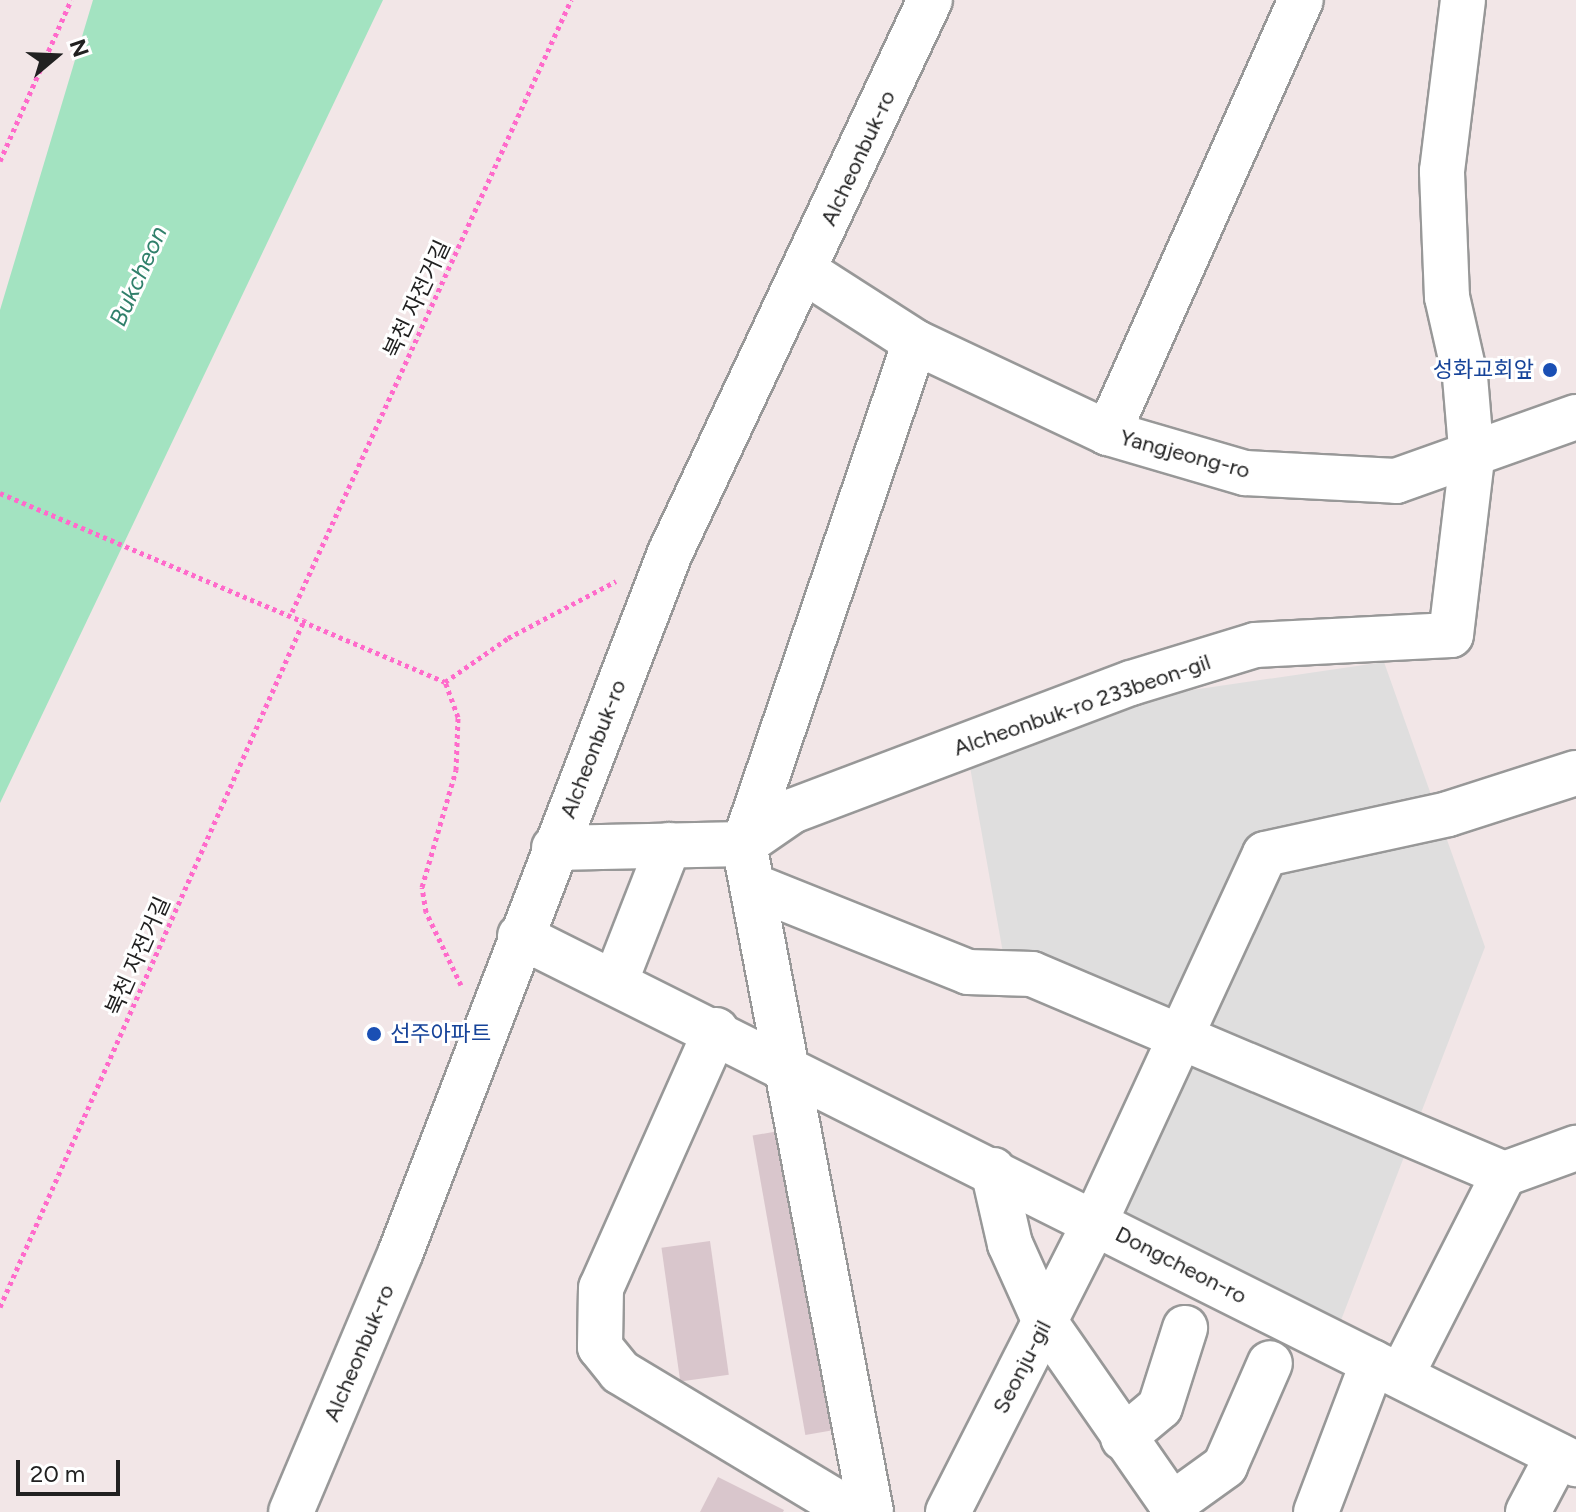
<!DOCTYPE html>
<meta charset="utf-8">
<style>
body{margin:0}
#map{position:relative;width:1576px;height:1512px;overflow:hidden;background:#f2e6e7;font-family:Figtree,"Noto Sans KR",sans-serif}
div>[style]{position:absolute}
.residential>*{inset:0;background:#dfdede}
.water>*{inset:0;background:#a3e3c1}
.building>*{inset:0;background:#d9c6cc;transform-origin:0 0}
.path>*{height:5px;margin-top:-2.5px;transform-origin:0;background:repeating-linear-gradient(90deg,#ff6acb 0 4px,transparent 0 8px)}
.roads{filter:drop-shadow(2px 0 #989898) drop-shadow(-2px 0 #989898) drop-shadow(0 2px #989898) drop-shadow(0 -2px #989898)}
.minor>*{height:44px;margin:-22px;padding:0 22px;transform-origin:22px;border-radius:22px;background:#fff}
.dots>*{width:22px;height:22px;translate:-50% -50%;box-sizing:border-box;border:4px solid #fff;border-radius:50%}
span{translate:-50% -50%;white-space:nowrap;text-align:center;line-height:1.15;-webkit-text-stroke:6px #fff;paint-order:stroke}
.street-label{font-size:22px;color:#212121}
.transit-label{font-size:22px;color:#164399}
.right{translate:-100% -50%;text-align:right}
.left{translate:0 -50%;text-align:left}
.water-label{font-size:24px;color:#31806b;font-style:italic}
.north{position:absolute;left:16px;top:16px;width:80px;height:80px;-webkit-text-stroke:6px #fff;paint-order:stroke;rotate:71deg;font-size:22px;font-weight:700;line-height:32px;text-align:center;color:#212121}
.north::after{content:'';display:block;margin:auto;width:28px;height:36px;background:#212121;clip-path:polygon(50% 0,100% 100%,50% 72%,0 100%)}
.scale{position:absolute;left:16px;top:1460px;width:104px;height:36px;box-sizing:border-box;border:4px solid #212121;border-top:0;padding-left:10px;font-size:24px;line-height:28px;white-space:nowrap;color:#212121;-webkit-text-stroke:6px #fff;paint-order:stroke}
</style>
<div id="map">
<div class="residential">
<i style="clip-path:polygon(1384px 662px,1485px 947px,1338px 1328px,1106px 1217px,1199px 1027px,1003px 953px,970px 767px,1151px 696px)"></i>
</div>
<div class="water">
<i style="clip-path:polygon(93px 0,383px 0,0 803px,0 310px)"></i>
</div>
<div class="building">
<i style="left:790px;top:1129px;width:304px;height:38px;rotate:80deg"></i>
<i style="left:710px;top:1241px;width:135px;height:49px;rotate:82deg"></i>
<i style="clip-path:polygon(718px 1477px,784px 1510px,783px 1512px,700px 1512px)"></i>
</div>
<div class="path">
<i style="left:0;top:161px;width:176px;rotate:-66.2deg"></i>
<i style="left:0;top:493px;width:483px;rotate:23deg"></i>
<i style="left:292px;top:612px;width:673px;rotate:-65.49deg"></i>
<i style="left:461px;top:985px;width:81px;rotate:-115.6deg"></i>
<i style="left:426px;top:912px;width:25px;rotate:-99deg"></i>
<i style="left:422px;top:887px;width:122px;rotate:-73.8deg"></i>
<i style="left:456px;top:770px;width:53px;rotate:-87.8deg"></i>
<i style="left:458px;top:717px;width:37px;rotate:-110deg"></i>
<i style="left:445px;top:682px;width:77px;rotate:-34.9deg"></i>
<i style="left:508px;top:638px;width:122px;rotate:-27.8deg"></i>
<i style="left:0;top:1307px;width:753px;rotate:-66.12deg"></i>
</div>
<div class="roads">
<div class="minor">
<i style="left:806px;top:272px;width:130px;rotate:32.7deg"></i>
<i style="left:915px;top:342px;width:213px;rotate:25.2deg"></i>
<i style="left:1108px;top:433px;width:143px;rotate:16.3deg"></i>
<i style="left:1245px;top:473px;width:151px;rotate:3deg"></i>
<i style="left:1396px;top:481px;width:191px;rotate:-19.6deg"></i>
<i style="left:1108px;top:433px;width:474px;rotate:-66deg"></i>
<i style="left:554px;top:848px;width:190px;rotate:-1.2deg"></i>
<i style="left:744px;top:844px;width:58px;rotate:-34.5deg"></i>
<i style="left:792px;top:811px;width:362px;rotate:-20.7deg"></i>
<i style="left:1131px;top:683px;width:130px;rotate:-17deg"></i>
<i style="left:1255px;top:645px;width:196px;rotate:-2.9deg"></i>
<i style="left:1451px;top:635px;width:176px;rotate:-83.2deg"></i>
<i style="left:1472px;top:460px;width:84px;rotate:-94.8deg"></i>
<i style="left:1465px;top:376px;width:81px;rotate:-102.8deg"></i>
<i style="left:1447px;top:297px;width:126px;rotate:-92.3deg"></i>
<i style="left:1442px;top:171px;width:172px;rotate:-83deg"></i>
<i style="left:758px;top:888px;width:226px;rotate:21.8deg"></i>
<i style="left:968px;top:972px;width:64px;rotate:1.8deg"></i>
<i style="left:1032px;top:974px;width:513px;rotate:22.96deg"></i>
<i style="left:520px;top:936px;width:1181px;rotate:26.57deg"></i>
<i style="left:616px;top:980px;width:145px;rotate:-68.6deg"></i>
<i style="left:716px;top:1030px;width:282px;rotate:114deg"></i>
<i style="left:601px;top:1288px;width:59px;rotate:91deg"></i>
<i style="left:600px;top:1347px;width:32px;rotate:51deg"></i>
<i style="left:620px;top:1372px;width:272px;rotate:31deg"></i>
<i style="left:993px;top:1170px;width:76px;rotate:77.1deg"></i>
<i style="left:1010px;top:1244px;width:85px;rotate:65.8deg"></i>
<i style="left:1045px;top:1322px;width:231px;rotate:55.2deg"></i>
<i style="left:1401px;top:1376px;width:227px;rotate:-63deg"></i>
<i style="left:1504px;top:1174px;width:77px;rotate:-19.9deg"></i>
<i style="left:1123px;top:1438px;width:48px;rotate:-40deg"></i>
<i style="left:1160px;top:1407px;width:83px;rotate:-72.4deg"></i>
<i style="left:1171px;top:1505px;width:67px;rotate:-35.8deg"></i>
<i style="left:1225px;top:1466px;width:112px;rotate:-66.4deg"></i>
<i style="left:291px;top:1512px;width:280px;rotate:-67.1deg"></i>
<i style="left:400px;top:1254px;width:751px;rotate:-68.94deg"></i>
<i style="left:670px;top:553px;width:611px;rotate:-64.82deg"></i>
<i style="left:871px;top:1512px;width:680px;rotate:-100.76deg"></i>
<i style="left:744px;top:844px;width:530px;rotate:-71.19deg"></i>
<i style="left:948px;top:1512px;width:325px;rotate:-63.1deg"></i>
<i style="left:1095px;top:1222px;width:405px;rotate:-65.2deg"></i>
<i style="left:1265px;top:854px;width:187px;rotate:-12.3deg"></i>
<i style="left:1448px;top:814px;width:134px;rotate:-17.8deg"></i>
<i style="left:1316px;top:1512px;width:160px;rotate:-69.2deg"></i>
<i style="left:1528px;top:1512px;width:64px;rotate:-62.2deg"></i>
</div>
</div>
<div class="dots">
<i style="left:1550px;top:370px;background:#1a4fb4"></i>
<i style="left:374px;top:1034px;background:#1a4fb4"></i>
</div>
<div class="street-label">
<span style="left:858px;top:158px;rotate:-65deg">Alcheonbuk-ro</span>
<span style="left:417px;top:299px;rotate:-65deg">북천 자전거길</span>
<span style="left:1185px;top:454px;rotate:15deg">Yangjeong-ro</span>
<span style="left:1082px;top:705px;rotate:-19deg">Alcheonbuk-ro 233beon-gil</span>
<span style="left:593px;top:749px;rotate:-69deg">Alcheonbuk-ro</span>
<span style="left:138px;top:956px;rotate:-66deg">북천 자전거길</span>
<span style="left:1181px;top:1265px;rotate:27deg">Dongcheon-ro</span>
<span style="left:359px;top:1353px;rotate:-67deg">Alcheonbuk-ro</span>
<span style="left:1022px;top:1367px;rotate:-63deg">Seonju-gil</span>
</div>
<div class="transit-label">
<span class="right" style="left:1534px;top:370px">성화교회앞</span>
<span class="left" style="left:390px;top:1034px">선주아파트</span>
</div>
<div class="water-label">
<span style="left:138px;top:276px;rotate:-66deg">Bukcheon</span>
</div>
<div class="north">N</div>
<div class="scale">20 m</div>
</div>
